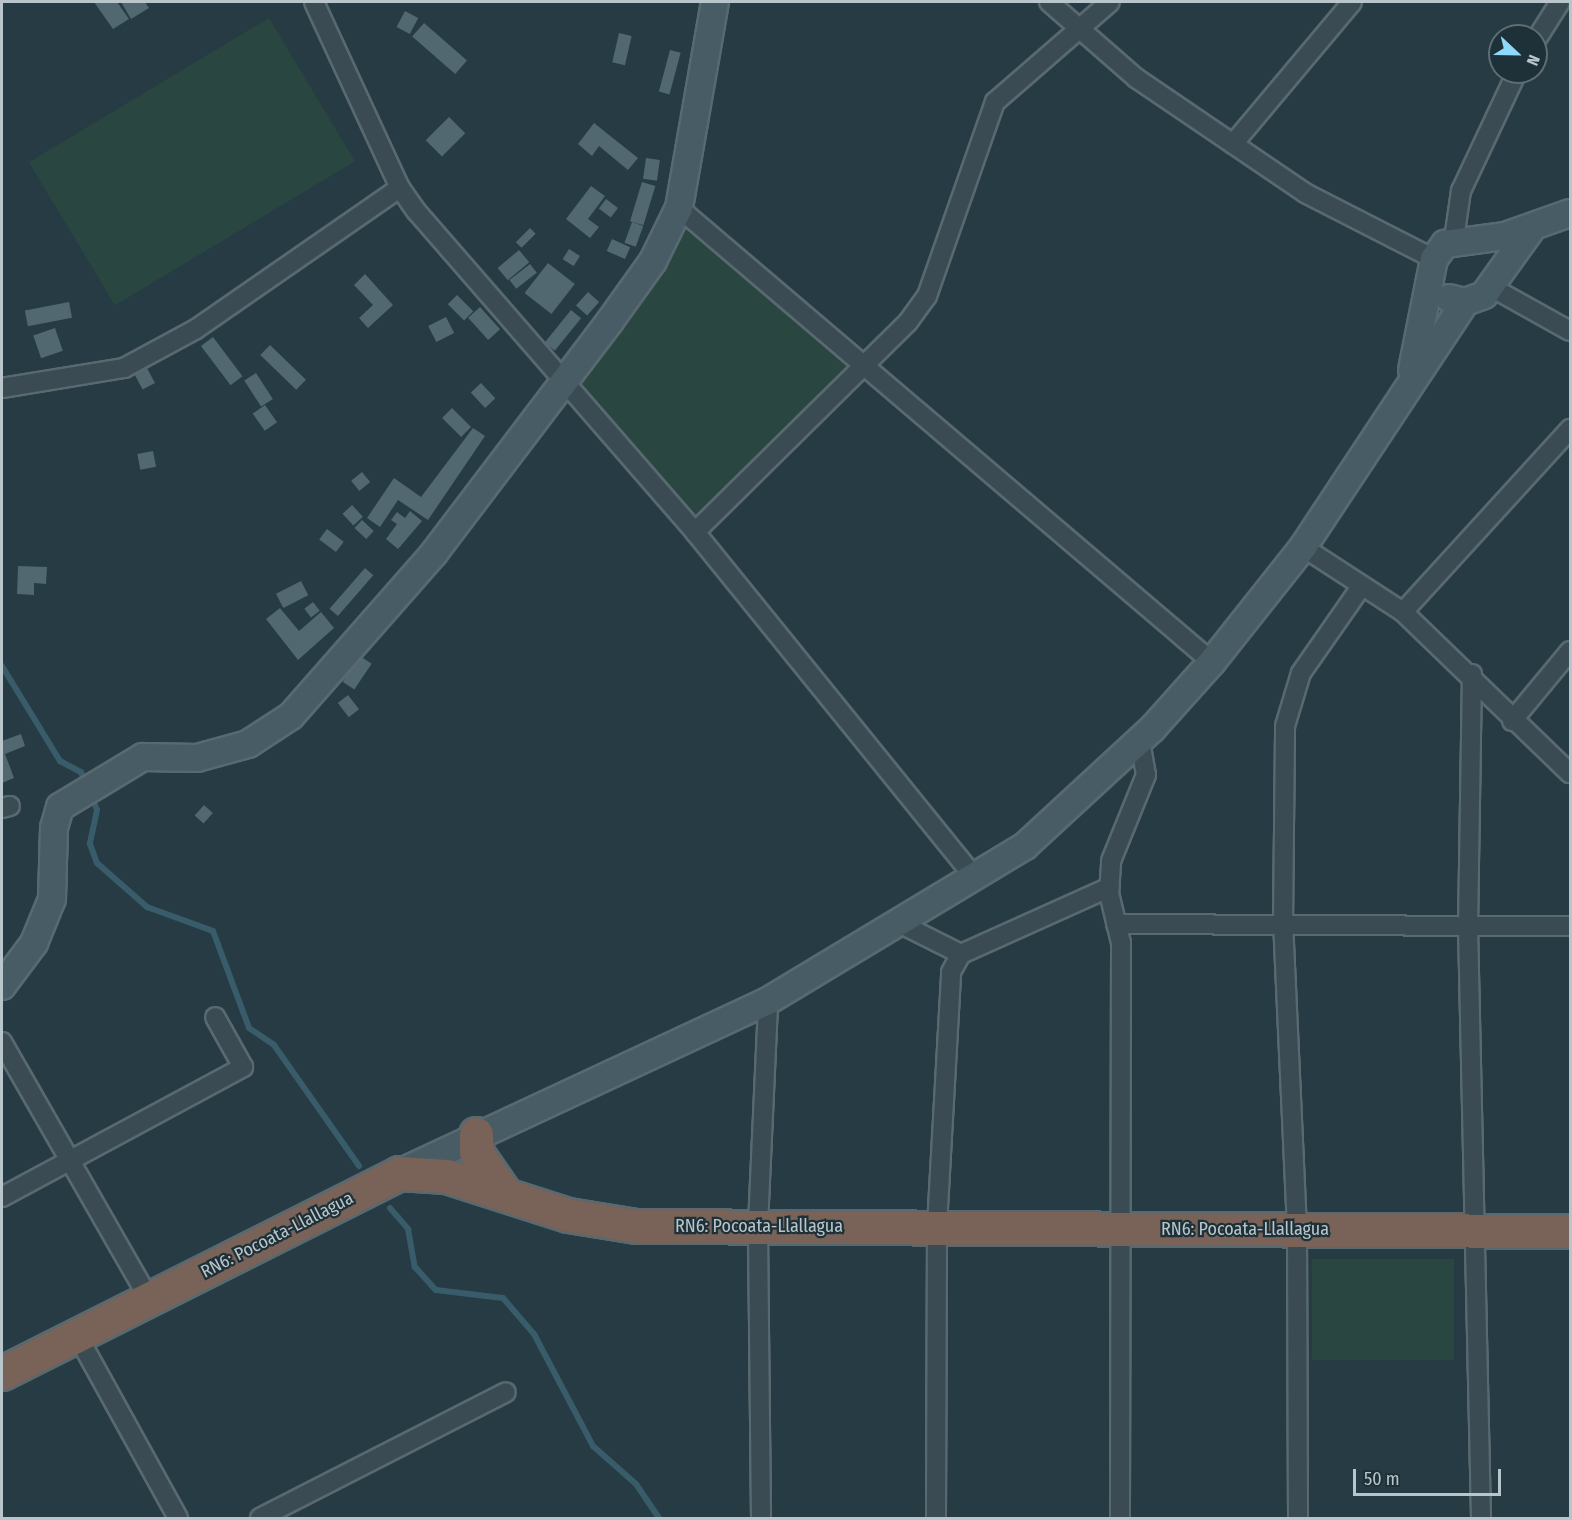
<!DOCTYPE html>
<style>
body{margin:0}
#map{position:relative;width:1572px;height:1520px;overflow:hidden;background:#263b43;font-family:"Fira Sans Condensed",sans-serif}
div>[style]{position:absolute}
.green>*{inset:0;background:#294640;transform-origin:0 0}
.stream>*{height:6px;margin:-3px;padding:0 3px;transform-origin:3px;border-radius:3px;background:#395c6a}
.building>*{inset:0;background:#526870;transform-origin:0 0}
.roads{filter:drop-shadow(2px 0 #596970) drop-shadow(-2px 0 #596970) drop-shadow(0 2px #596970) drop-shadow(0 -2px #596970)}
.street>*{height:18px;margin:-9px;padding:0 9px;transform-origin:9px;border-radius:9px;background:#3a4b53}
.secondary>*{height:26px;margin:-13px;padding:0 13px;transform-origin:13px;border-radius:13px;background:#485c66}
.highway>*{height:33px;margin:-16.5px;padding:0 16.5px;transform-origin:16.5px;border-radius:16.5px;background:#796257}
span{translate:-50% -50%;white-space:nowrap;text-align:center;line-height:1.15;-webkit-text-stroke:4.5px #1f3138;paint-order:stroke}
.street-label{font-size:18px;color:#b8c6cc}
.frame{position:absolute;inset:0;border:3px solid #b8c6cc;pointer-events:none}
.north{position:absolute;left:1488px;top:24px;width:60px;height:60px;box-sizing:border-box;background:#1f3138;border:2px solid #5c6d73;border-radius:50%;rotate:112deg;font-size:16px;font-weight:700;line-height:24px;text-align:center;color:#b8c6cc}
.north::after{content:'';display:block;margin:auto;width:21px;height:27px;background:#8ed8fb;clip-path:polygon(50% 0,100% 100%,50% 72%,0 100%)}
.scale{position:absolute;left:1353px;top:1469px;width:148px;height:27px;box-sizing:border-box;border:3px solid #b8c6cc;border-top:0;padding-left:8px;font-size:18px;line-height:21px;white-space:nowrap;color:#b8c6cc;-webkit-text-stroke:4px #1f3138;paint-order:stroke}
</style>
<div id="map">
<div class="green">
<i style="left:269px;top:18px;width:167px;height:280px;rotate:59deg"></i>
<i style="clip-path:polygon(679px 208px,867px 365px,695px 532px,564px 384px)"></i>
<i style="left:1454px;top:1259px;width:101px;height:142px;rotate:90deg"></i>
</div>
<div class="stream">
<i style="left:2px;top:666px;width:111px;rotate:58.6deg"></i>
<i style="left:60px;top:761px;width:24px;rotate:28deg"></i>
<i style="left:81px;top:772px;width:14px;rotate:69deg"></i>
<i style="left:90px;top:794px;width:17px;rotate:66deg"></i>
<i style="left:97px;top:810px;width:35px;rotate:102deg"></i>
<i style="left:90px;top:844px;width:20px;rotate:70deg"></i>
<i style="left:97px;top:863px;width:67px;rotate:41.3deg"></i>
<i style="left:147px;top:907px;width:70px;rotate:20deg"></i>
<i style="left:213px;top:931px;width:103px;rotate:69.6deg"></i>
<i style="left:249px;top:1028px;width:30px;rotate:34deg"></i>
<i style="left:274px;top:1045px;width:148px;rotate:54.9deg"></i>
<i style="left:390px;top:1208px;width:28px;rotate:49deg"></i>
<i style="left:408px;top:1229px;width:39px;rotate:80deg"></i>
<i style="left:415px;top:1267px;width:31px;rotate:48deg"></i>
<i style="left:436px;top:1290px;width:67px;rotate:6.8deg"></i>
<i style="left:503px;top:1298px;width:48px;rotate:49.3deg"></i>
<i style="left:534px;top:1334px;width:127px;rotate:62.2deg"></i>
<i style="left:593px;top:1446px;width:57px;rotate:41.5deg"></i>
<i style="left:636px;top:1484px;width:41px;rotate:55.9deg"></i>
</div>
<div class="building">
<i style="clip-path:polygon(94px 2px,117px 2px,129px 19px,113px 29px)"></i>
<i style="clip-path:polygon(121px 2px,145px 2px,149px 8px,131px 19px)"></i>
<i style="left:405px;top:11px;width:15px;height:18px;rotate:28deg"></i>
<i style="left:424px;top:23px;width:57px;height:18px;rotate:41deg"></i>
<i style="left:619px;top:33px;width:13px;height:30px;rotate:13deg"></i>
<i style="left:670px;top:50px;width:11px;height:43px;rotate:15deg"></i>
<i style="left:449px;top:117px;width:23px;height:33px;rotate:45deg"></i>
<i style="clip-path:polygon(594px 123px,638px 158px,628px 170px,599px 146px,592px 156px,578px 144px)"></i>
<i style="left:646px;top:158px;width:14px;height:21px;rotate:8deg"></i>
<i style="left:642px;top:182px;width:14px;height:41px;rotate:17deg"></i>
<i style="clip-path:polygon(591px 186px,605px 196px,588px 219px,599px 227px,590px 238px,566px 219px)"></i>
<i style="left:606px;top:199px;width:15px;height:12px;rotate:37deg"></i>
<i style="left:632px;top:222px;width:12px;height:22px;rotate:20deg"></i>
<i style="left:530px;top:228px;width:8px;height:20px;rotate:45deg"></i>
<i style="left:612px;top:239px;width:20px;height:13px;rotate:24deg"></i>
<i style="left:569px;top:249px;width:13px;height:12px;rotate:32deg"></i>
<i style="left:519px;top:250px;width:16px;height:28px;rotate:50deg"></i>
<i style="left:548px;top:263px;width:34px;height:38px;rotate:38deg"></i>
<i style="left:530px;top:264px;width:11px;height:26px;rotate:52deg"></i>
<i style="clip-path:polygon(365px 274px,393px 305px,368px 328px,359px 318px,373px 305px,354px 285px)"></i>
<i style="left:588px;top:292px;width:15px;height:18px;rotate:42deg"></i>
<i style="left:457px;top:295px;width:23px;height:13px;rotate:45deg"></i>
<i style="left:69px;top:302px;width:16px;height:45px;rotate:79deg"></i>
<i style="left:480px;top:307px;width:30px;height:16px;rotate:48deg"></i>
<i style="left:571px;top:310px;width:13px;height:42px;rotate:39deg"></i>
<i style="left:446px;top:317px;width:18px;height:20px;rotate:63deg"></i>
<i style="left:55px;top:328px;width:24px;height:23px;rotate:71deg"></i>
<i style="left:213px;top:337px;width:49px;height:15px;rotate:53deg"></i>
<i style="left:270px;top:345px;width:50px;height:14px;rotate:44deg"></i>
<i style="left:147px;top:368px;width:17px;height:14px;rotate:62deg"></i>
<i style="left:256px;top:373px;width:31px;height:14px;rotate:57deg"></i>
<i style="left:481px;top:383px;width:21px;height:14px;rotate:47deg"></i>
<i style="left:265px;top:405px;width:21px;height:15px;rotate:55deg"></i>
<i style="left:452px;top:408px;width:27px;height:14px;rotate:45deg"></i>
<i style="clip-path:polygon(473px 428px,485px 436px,428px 520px,398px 500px,380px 527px,367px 518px,394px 478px,421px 497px)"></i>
<i style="left:153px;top:451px;width:16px;height:16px;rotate:79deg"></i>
<i style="left:362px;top:472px;width:13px;height:14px;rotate:51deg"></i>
<i style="left:352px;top:505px;width:16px;height:13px;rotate:47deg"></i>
<i style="clip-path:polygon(410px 511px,422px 521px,398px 549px,386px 539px,397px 524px,391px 520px,397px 512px,405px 518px)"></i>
<i style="left:362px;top:520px;width:16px;height:11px;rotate:43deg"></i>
<i style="left:327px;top:529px;width:21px;height:13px;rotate:37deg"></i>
<i style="clip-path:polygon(18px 566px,47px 567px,46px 584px,34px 583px,34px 595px,17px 594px)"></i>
<i style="left:365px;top:568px;width:11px;height:54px;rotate:41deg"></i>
<i style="left:301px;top:581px;width:16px;height:28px;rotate:63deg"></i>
<i style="left:313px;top:602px;width:11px;height:11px;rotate:52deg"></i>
<i style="clip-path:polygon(280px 608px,299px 631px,321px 612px,334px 628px,298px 660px,266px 619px)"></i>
<i style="left:360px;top:656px;width:14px;height:31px;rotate:34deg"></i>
<i style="left:348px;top:695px;width:18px;height:13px;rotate:52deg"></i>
<i style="clip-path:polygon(21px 734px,25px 746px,5px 754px,14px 778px,2px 783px,2px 741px)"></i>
<i style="left:204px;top:805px;width:12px;height:14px;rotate:42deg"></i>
</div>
<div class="roads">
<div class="street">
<i style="left:314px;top:2px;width:205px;rotate:65.2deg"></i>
<i style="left:400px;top:188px;width:29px;rotate:55deg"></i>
<i style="left:417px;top:212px;width:424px;rotate:49deg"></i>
<i style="left:695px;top:532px;width:444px;rotate:51deg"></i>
<i style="left:1049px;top:2px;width:116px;rotate:41.1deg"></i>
<i style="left:1136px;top:78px;width:204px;rotate:34.2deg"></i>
<i style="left:1305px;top:193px;width:145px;rotate:27.1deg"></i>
<i style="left:1536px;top:40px;width:45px;rotate:-57.7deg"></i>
<i style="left:1233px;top:144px;width:185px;rotate:-50deg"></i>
<i style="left:679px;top:208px;width:700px;rotate:40.42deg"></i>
<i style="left:1454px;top:239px;width:49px;rotate:-81.7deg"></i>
<i style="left:1461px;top:191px;width:132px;rotate:-64.8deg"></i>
<i style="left:1491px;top:287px;width:90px;rotate:29.1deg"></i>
<i style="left:2px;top:388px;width:124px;rotate:-9.3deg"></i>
<i style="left:124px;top:368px;width:82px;rotate:-28.4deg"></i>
<i style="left:196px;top:329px;width:248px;rotate:-34.7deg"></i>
<i style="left:695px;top:532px;width:299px;rotate:-44.6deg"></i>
<i style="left:908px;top:322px;width:32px;rotate:-54deg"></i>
<i style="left:927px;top:296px;width:206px;rotate:-70.7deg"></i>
<i style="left:995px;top:102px;width:152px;rotate:-41deg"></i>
<i style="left:1303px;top:547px;width:119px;rotate:33deg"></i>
<i style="left:1403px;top:612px;width:232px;rotate:44deg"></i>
<i style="left:1403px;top:612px;width:248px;rotate:-47.6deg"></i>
<i style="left:1472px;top:674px;width:252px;rotate:90.9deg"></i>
<i style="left:1468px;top:926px;width:592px;rotate:88.74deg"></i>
<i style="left:1512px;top:721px;width:91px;rotate:-50.4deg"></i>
<i style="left:2px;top:808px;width:8px;rotate:-14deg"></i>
<i style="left:897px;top:922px;width:72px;rotate:26.6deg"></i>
<i style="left:1116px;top:924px;width:454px;rotate:0.3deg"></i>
<i style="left:2px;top:1042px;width:296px;rotate:60.2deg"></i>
<i style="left:2px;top:1197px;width:274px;rotate:-28.3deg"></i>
<i style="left:243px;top:1067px;width:57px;rotate:-119.2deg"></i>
<i style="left:77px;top:1335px;width:209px;rotate:61.1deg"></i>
<i style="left:260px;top:1518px;width:276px;rotate:-27.1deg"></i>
<i style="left:761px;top:1518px;width:293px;rotate:-90.6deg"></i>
<i style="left:758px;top:1225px;width:224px;rotate:-87.4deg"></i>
<i style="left:936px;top:1518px;width:292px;rotate:-89.8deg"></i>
<i style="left:937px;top:1226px;width:254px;rotate:-86.8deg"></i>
<i style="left:951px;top:972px;width:21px;rotate:-61deg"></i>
<i style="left:961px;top:954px;width:163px;rotate:-24.2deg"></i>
<i style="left:1120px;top:1518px;width:575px;rotate:-89.9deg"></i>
<i style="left:1121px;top:943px;width:51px;rotate:-103.5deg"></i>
<i style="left:1109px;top:893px;width:32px;rotate:-86deg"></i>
<i style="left:1111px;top:861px;width:93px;rotate:-67.9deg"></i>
<i style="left:1146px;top:775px;width:36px;rotate:-100deg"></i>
<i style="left:1298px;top:1518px;width:289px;rotate:-90.2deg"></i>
<i style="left:1297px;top:1229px;width:305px;rotate:-92.6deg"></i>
<i style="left:1283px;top:924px;width:198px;rotate:-89.4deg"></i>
<i style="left:1285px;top:726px;width:55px;rotate:-73.2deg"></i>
<i style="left:1301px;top:673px;width:105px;rotate:-55.1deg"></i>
</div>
<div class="secondary">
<i style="left:1449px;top:298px;width:16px;rotate:14deg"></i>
<i style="left:1465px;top:302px;width:20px;rotate:-20deg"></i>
<i style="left:1484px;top:295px;width:82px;rotate:-54.4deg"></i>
<i style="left:1412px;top:370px;width:113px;rotate:-78.8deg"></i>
<i style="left:1434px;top:259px;width:19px;rotate:-54deg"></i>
<i style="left:1445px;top:244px;width:61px;rotate:-7.6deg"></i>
<i style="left:1505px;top:236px;width:69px;rotate:-19.5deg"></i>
<i style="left:2px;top:986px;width:54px;rotate:-53.3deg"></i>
<i style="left:34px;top:943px;width:48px;rotate:-67.8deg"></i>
<i style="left:52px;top:899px;width:71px;rotate:-88.4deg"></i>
<i style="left:54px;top:828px;width:22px;rotate:-74deg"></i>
<i style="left:60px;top:807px;width:97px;rotate:-31.1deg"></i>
<i style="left:143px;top:757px;width:54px;rotate:1.1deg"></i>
<i style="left:197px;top:758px;width:53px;rotate:-15.4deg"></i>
<i style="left:248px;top:744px;width:51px;rotate:-33.1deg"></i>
<i style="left:291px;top:716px;width:217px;rotate:-48.7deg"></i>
<i style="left:434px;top:553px;width:291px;rotate:-52.8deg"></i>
<i style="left:610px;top:321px;width:74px;rotate:-54.4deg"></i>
<i style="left:653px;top:261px;width:59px;rotate:-63.9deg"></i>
<i style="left:679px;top:208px;width:209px;rotate:-80.1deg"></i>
<i style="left:399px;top:1173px;width:407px;rotate:-25deg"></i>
<i style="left:768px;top:1001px;width:300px;rotate:-31.1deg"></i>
<i style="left:1025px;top:846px;width:173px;rotate:-42.7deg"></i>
<i style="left:1152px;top:729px;width:90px;rotate:-48.2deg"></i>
<i style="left:1212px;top:662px;width:147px;rotate:-51.6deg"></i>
<i style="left:1303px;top:547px;width:294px;rotate:-56.5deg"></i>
</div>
<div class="highway">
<i style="left:476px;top:1134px;width:18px;rotate:90deg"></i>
<i style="left:476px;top:1152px;width:47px;rotate:55.3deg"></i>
<i style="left:2px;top:1373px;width:445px;rotate:-26.7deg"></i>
<i style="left:399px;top:1173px;width:47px;rotate:3.7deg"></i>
<i style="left:446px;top:1176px;width:128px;rotate:17.7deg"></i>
<i style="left:568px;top:1215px;width:69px;rotate:9.2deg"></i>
<i style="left:636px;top:1226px;width:934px;rotate:0.31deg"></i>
</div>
</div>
<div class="street-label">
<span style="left:759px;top:1226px">RN6: Pocoata-Llallagua</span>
<span style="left:1245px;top:1229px">RN6: Pocoata-Llallagua</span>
<span style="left:277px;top:1235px;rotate:-27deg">RN6: Pocoata-Llallagua</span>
</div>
<div class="frame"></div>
<div class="north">N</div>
<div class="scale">50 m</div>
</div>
